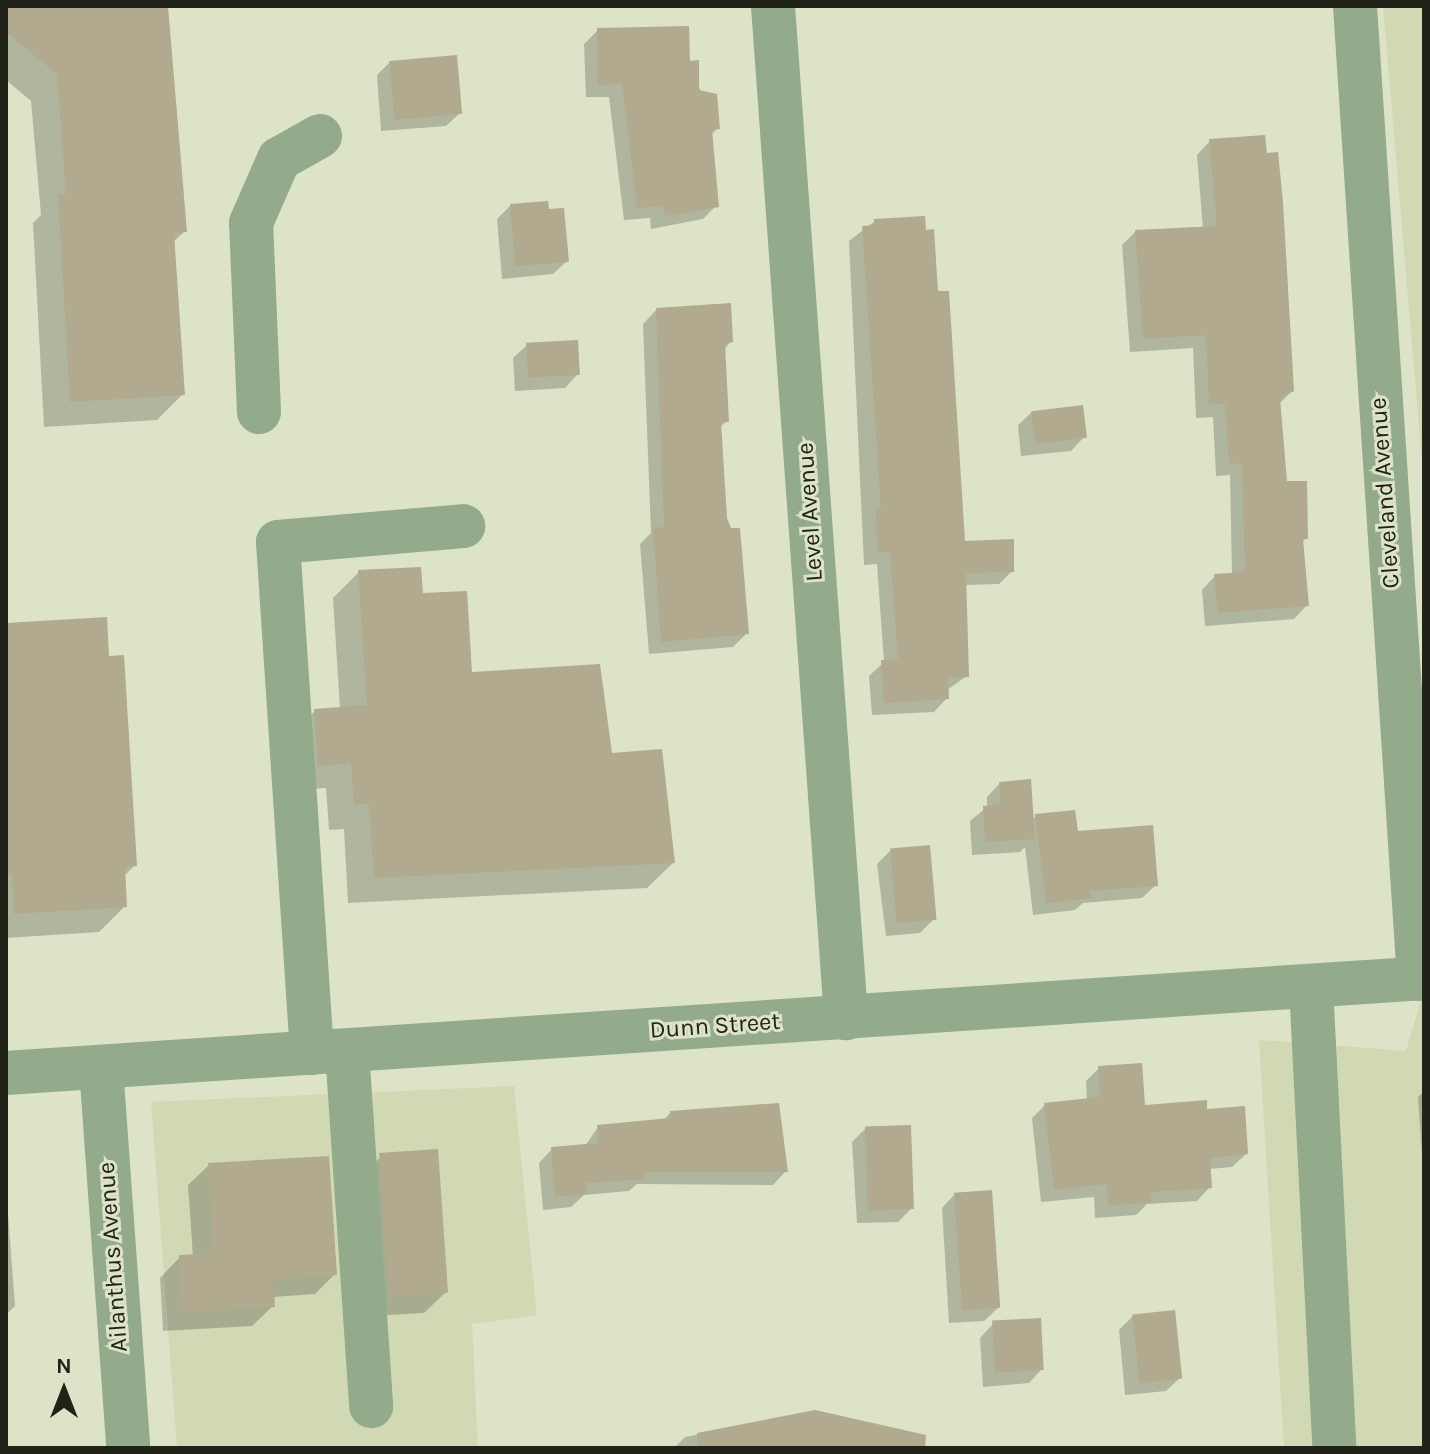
<!DOCTYPE html>
<style>
body{margin:0}
#map{position:relative;width:1430px;height:1454px;overflow:hidden;background:#dde3c6;font-family:Karla,sans-serif}
div>[style]{position:absolute}
.built>*{inset:0;background:#d0d8b4}
.shadow>*{inset:0;background:#0003}
.building>*{inset:0;background:#b1aa8f;transform-origin:0 0}
.minor>*{height:44px;margin:-22px;padding:0 22px;transform-origin:22px;border-radius:22px;background:#93aa8b}
span{translate:-50% -50%;white-space:nowrap;text-align:center;line-height:1.15;-webkit-text-stroke:6px #dde3c6;paint-order:stroke}
.street-label{font-size:24px;color:#212319}
.frame{position:absolute;inset:0;border:8px solid #212319;pointer-events:none}
.north{position:absolute;left:24px;top:1350px;width:80px;height:80px;-webkit-text-stroke:6px #dde3c6;paint-order:stroke;rotate:0deg;font-size:22px;font-weight:700;line-height:32px;text-align:center;color:#212319}
.north::after{content:'';display:block;margin:auto;width:28px;height:36px;background:#212319;clip-path:polygon(50% 0,100% 100%,50% 72%,0 100%)}
</style>
<div id="map">
<div class="built">
<i style="clip-path:polygon(1383px 6px,1424px 6px,1424px 484px)"></i>
<i style="clip-path:polygon(1424px 990px,1424px 1448px,1284px 1448px,1259px 1040px,1406px 1051px)"></i>
<i style="clip-path:polygon(514px 1086px,537px 1315px,472px 1324px,478px 1448px,177px 1448px,151px 1102px)"></i>
</div>
<div class="shadow">
<i style="clip-path:polygon(6px 6px,166px 6px,185px 231px,172px 243px,183px 394px,157px 420px,44px 427px,33px 223px,41px 215px,31px 101px,6px 80px)"></i>
<i style="clip-path:polygon(598px 30px,688px 63px,718px 128px,710px 136px,716px 206px,703px 219px,651px 229px,650px 218px,624px 220px,609px 97px,586px 97px,584px 44px)"></i>
<i style="clip-path:polygon(390px 62px,460px 113px,446px 126px,381px 131px,377px 75px)"></i>
<i style="clip-path:polygon(1210px 141px,1292px 391px,1279px 404px,1285px 483px,1306px 538px,1302px 543px,1307px 605px,1294px 619px,1205px 626px,1202px 590px,1215px 576px,1232px 575px,1230px 475px,1216px 476px,1213px 417px,1196px 418px,1193px 348px,1130px 352px,1122px 245px,1135px 232px,1203px 229px,1197px 155px)"></i>
<i style="clip-path:polygon(511px 205px,567px 261px,553px 274px,502px 279px,497px 219px)"></i>
<i style="clip-path:polygon(875px 221px,963px 543px,1012px 571px,999px 584px,964px 585px,967px 676px,947px 690px,947px 698px,934px 712px,872px 715px,869px 676px,884px 662px,877px 564px,864px 565px,849px 241px)"></i>
<i style="clip-path:polygon(656px 310px,731px 342px,724px 349px,727px 421px,719px 428px,725px 519px,747px 633px,733px 647px,649px 654px,640px 544px,651px 533px,643px 324px)"></i>
<i style="clip-path:polygon(527px 345px,578px 374px,565px 388px,515px 391px,513px 358px)"></i>
<i style="clip-path:polygon(1032px 412px,1084px 437px,1071px 451px,1021px 456px,1018px 425px)"></i>
<i style="clip-path:polygon(359px 572px,421px 596px,470px 674px,610px 755px,673px 863px,647px 888px,348px 903px,344px 829px,329px 830px,326px 788px,293px 790px,289px 737px,315px 711px,340px 709px,333px 598px)"></i>
<i style="clip-path:polygon(6px 625px,107px 658px,135px 865px,123px 877px,125px 906px,99px 932px,6px 938px)"></i>
<i style="clip-path:polygon(1000px 783px,1032px 820px,1036px 816px,1076px 833px,1156px 885px,1142px 898px,1083px 903px,1075px 910px,1033px 915px,1025px 847px,1020px 852px,972px 855px,970px 821px,987px 807px,987px 797px)"></i>
<i style="clip-path:polygon(890px 851px,934px 919px,920px 933px,886px 936px,877px 864px)"></i>
<i style="clip-path:polygon(1099px 1068px,1143px 1107px,1205px 1111px,1246px 1154px,1232px 1167px,1209px 1169px,1210px 1187px,1197px 1201px,1147px 1204px,1136px 1215px,1095px 1218px,1094px 1197px,1041px 1202px,1032px 1118px,1045px 1105px,1087px 1100px,1086px 1081px)"></i>
<i style="clip-path:polygon(1424px 1091px,1424px 1154px,1422px 1155px,1418px 1097px)"></i>
<i style="clip-path:polygon(670px 1113px,786px 1171px,773px 1185px,637px 1184px,629px 1191px,584px 1195px,571px 1207px,543px 1210px,539px 1163px,552px 1149px,585px 1146px,598px 1127px,663px 1121px)"></i>
<i style="clip-path:polygon(866px 1128px,912px 1208px,898px 1222px,857px 1223px,852px 1142px)"></i>
<i style="clip-path:polygon(384px 1154px,445px 1293px,424px 1313px,371px 1316px,363px 1174px)"></i>
<i style="clip-path:polygon(209px 1165px,335px 1274px,315px 1294px,272px 1297px,273px 1306px,252px 1326px,163px 1331px,160px 1278px,180px 1257px,193px 1257px,188px 1185px)"></i>
<i style="clip-path:polygon(6px 1186px,15px 1306px,6px 1315px)"></i>
<i style="clip-path:polygon(955px 1194px,998px 1308px,984px 1321px,949px 1323px,942px 1208px)"></i>
<i style="clip-path:polygon(1133px 1316px,1180px 1378px,1166px 1391px,1125px 1395px,1119px 1330px)"></i>
<i style="clip-path:polygon(993px 1324px,1042px 1369px,1029px 1383px,983px 1387px,980px 1338px)"></i>
<i style="clip-path:polygon(815px 1412px,895px 1448px,674px 1448px,685px 1437px)"></i>
</div>
<div class="building">
<i style="clip-path:polygon(6px 6px,168px 6px,187px 232px,174px 233px,185px 395px,70px 402px,58px 195px,66px 194px,57px 74px,6px 32px)"></i>
<i style="clip-path:polygon(689px 26px,690px 61px,699px 60px,699px 90px,717px 94px,720px 129px,712px 130px,719px 207px,664px 216px,663px 206px,637px 208px,622px 84px,598px 85px,597px 28px)"></i>
<i style="left:457px;top:55px;width:59px;height:68px;rotate:85deg"></i>
<i style="clip-path:polygon(1265px 135px,1267px 153px,1278px 152px,1283px 202px,1294px 391px,1280px 398px,1287px 481px,1307px 481px,1308px 539px,1303px 539px,1309px 606px,1218px 613px,1214px 574px,1245px 572px,1242px 463px,1229px 464px,1225px 404px,1209px 405px,1206px 335px,1143px 339px,1135px 230px,1217px 226px,1209px 139px)"></i>
<i style="clip-path:polygon(548px 201px,549px 209px,564px 208px,569px 262px,515px 266px,510px 204px)"></i>
<i style="clip-path:polygon(925px 216px,926px 230px,934px 229px,938px 291px,949px 291px,965px 541px,1014px 539px,1014px 572px,966px 573px,969px 677px,948px 678px,949px 699px,884px 703px,881px 660px,898px 659px,890px 552px,877px 552px,876px 509px,881px 509px,862px 226px,874px 225px,874px 219px)"></i>
<i style="clip-path:polygon(731px 303px,733px 342px,725px 343px,729px 422px,721px 422px,727px 518px,731px 528px,740px 528px,749px 634px,661px 642px,653px 528px,664px 527px,656px 308px)"></i>
<i style="left:578px;top:340px;width:35px;height:52px;rotate:87deg"></i>
<i style="left:1083px;top:405px;width:33px;height:52px;rotate:83deg"></i>
<i style="clip-path:polygon(421px 567px,423px 593px,467px 591px,472px 672px,600px 664px,612px 753px,662px 749px,675px 863px,374px 878px,369px 804px,354px 805px,351px 763px,318px 766px,314px 709px,367px 705px,358px 570px)"></i>
<i style="clip-path:polygon(107px 617px,109px 656px,124px 655px,137px 866px,125px 867px,127px 907px,14px 914px,12px 873px,6px 874px,6px 623px)"></i>
<i style="clip-path:polygon(1031px 779px,1035px 839px,985px 842px,983px 806px,1001px 804px,999px 782px)"></i>
<i style="clip-path:polygon(1075px 810px,1078px 831px,1153px 825px,1158px 886px,1090px 891px,1091px 898px,1046px 903px,1035px 814px)"></i>
<i style="left:930px;top:845px;width:75px;height:40px;rotate:85deg"></i>
<i style="clip-path:polygon(1142px 1063px,1145px 1105px,1207px 1100px,1207px 1109px,1245px 1106px,1248px 1154px,1210px 1158px,1212px 1188px,1151px 1192px,1152px 1202px,1108px 1206px,1107px 1184px,1054px 1190px,1044px 1103px,1100px 1097px,1098px 1066px)"></i>
<i style="clip-path:polygon(779px 1103px,788px 1172px,644px 1172px,645px 1179px,586px 1183px,587px 1194px,555px 1197px,551px 1147px,598px 1143px,597px 1125px,670px 1118px,670px 1111px)"></i>
<i style="left:911px;top:1125px;width:84px;height:46px;rotate:88deg"></i>
<i style="left:438px;top:1149px;width:144px;height:59px;rotate:86deg"></i>
<i style="clip-path:polygon(329px 1156px,337px 1275px,273px 1279px,275px 1307px,182px 1312px,179px 1255px,213px 1253px,208px 1163px)"></i>
<i style="left:992px;top:1190px;width:118px;height:38px;rotate:86deg"></i>
<i style="left:1175px;top:1310px;width:69px;height:43px;rotate:84deg"></i>
<i style="left:1041px;top:1318px;width:52px;height:49px;rotate:87deg"></i>
<i style="clip-path:polygon(815px 1410px,926px 1435px,925px 1448px,698px 1448px,697px 1433px)"></i>
</div>
<div class="minor">
<i style="left:773px;top:6px;width:1015px;rotate:85.87deg"></i>
<i style="left:1355px;top:6px;width:975px;rotate:86.24deg"></i>
<i style="left:259px;top:412px;width:189px;rotate:-92.4deg"></i>
<i style="left:251px;top:223px;width:70px;rotate:-66.4deg"></i>
<i style="left:279px;top:159px;width:47px;rotate:-29.3deg"></i>
<i style="left:1311px;top:986px;width:463px;rotate:87.1deg"></i>
<i style="left:347px;top:1051px;width:356px;rotate:86.1deg"></i>
<i style="left:312px;top:1053px;width:512px;rotate:-93.81deg"></i>
<i style="left:278px;top:542px;width:186px;rotate:-4.9deg"></i>
<i style="left:101px;top:1067px;width:382px;rotate:85.9deg"></i>
<i style="left:6px;top:1073px;width:1421px;rotate:-3.83deg"></i>
</div>
<div class="street-label">
<span style="left:1385px;top:493px;rotate:-94deg">Cleveland Avenue</span>
<span style="left:810px;top:512px;rotate:-94deg">Level Avenue</span>
<span style="left:715px;top:1026px;rotate:-4deg">Dunn Street</span>
<span style="left:113px;top:1257px;rotate:-94deg">Ailanthus Avenue</span>
</div>
<div class="frame"></div>
<div class="north">N</div>
</div>
